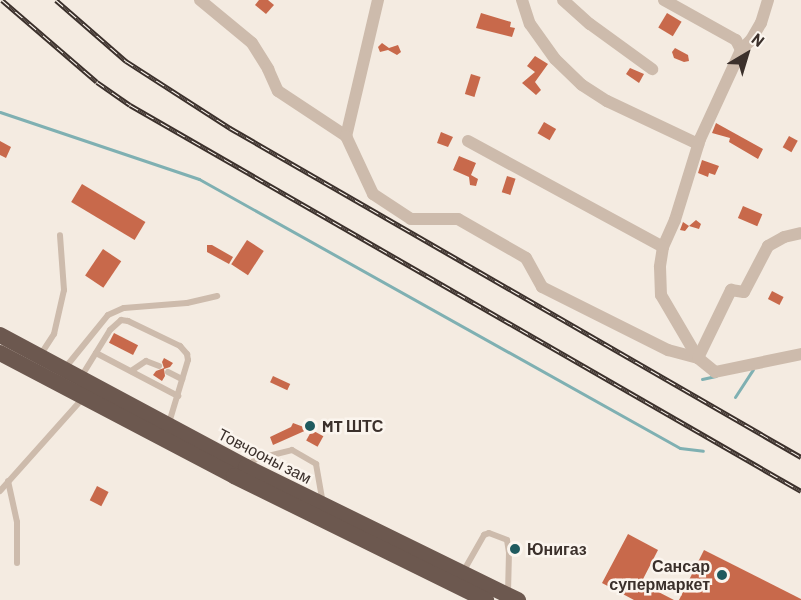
<!DOCTYPE html>
<meta charset="utf-8">
<style>
body{margin:0}
#map{position:relative;width:801px;height:600px;overflow:hidden;background:#f4ebe1;font-family:Barlow,sans-serif}
div>[style]{position:absolute}
.stream>*{height:3px;margin:-1.5px;padding:0 1.5px;transform-origin:1.5px;border-radius:1.5px;background:#7fb0b2}
.building>*{inset:0;background:#c8694b;transform-origin:0 0}
.service>*{height:6px;margin:-3px;padding:0 3px;transform-origin:3px;border-radius:3px;background:#cdbbac}
.minor>*{height:12px;margin:-6px;padding:0 6px;transform-origin:6px;border-radius:6px;background:#cdbbac}
.trunk>*{height:16px;margin:-8px;padding:0 8px;transform-origin:8px;border-radius:8px;background:#6c584f}
.rail>*{height:5px;margin-top:-2.5px;transform-origin:0;background:repeating-linear-gradient(90deg,#fbf5ee 0 9px,#3b302b 0 18px);box-sizing:border-box;border-block:2px solid #3b302b}
.dots>*{width:16px;height:16px;translate:-50% -50%;box-sizing:border-box;border:3px solid #fbf5ee;border-radius:50%}
span{translate:-50% -50%;white-space:nowrap;text-align:center;line-height:1.15;-webkit-text-stroke:5px #fbf5ee;paint-order:stroke}
.poi-label{font-size:16px;color:#3b302b;font-weight:700}
.left{translate:0 -50%;text-align:left}
.right{translate:-100% -50%;text-align:right}
.street-label{font-size:16px;color:#3b302b}
.north{position:absolute;left:717px;top:24px;width:60px;height:60px;-webkit-text-stroke:4px #fbf5ee;paint-order:stroke;rotate:38deg;font-size:16px;font-weight:700;line-height:24px;text-align:center;color:#3b302b}
.north::after{content:'';display:block;margin:auto;width:21px;height:27px;background:#3b302b;clip-path:polygon(50% 0,100% 100%,50% 72%,0 100%)}
</style>
<div id="map">
<div class="stream">
<i style="left:0;top:112px;width:210px;rotate:18.6deg"></i>
<i style="left:199px;top:179px;width:551px;rotate:29.22deg"></i>
<i style="left:680px;top:448px;width:23px;rotate:7deg"></i>
<i style="left:702px;top:379px;width:14px;rotate:-12deg"></i>
<i style="left:735px;top:397px;width:33px;rotate:-57deg"></i>
</div>
<div class="building">
<i style="clip-path:polygon(259px 0,268px 0,274px 5px,266px 14px,255px 5px)"></i>
<i style="clip-path:polygon(481px 13px,511px 22px,510px 27px,515px 28px,512px 37px,476px 28px)"></i>
<i style="left:667px;top:13px;width:17px;height:17px;rotate:31deg"></i>
<i style="clip-path:polygon(382px 43px,389px 48px,398px 45px,401px 52px,397px 55px,388px 50px,380px 52px,378px 47px)"></i>
<i style="clip-path:polygon(675px 48px,688px 55px,689px 61px,684px 62px,674px 58px,672px 52px)"></i>
<i style="clip-path:polygon(535px 56px,548px 64px,535px 82px,541px 90px,536px 95px,522px 83px,535px 72px,527px 66px)"></i>
<i style="clip-path:polygon(630px 68px,644px 74px,639px 83px,626px 74px)"></i>
<i style="left:471px;top:74px;width:10px;height:21px;rotate:17deg"></i>
<i style="left:544px;top:122px;width:14px;height:13px;rotate:30deg"></i>
<i style="clip-path:polygon(716px 123px,763px 149px,758px 159px,729px 142px,730px 138px,712px 133px)"></i>
<i style="clip-path:polygon(441px 132px,453px 137px,448px 147px,437px 143px)"></i>
<i style="left:789px;top:136px;width:10px;height:13px;rotate:29deg"></i>
<i style="clip-path:polygon(0 141px,11px 147px,6px 158px,0 155px)"></i>
<i style="clip-path:polygon(459px 156px,476px 163px,471px 175px,478px 179px,476px 186px,470px 185px,469px 177px,453px 170px)"></i>
<i style="clip-path:polygon(702px 160px,719px 166px,715px 175px,709px 173px,708px 177px,698px 173px)"></i>
<i style="left:507px;top:176px;width:9px;height:17px;rotate:18deg"></i>
<i style="left:82px;top:184px;width:74px;height:21px;rotate:31deg"></i>
<i style="left:743px;top:206px;width:21px;height:13px;rotate:23deg"></i>
<i style="clip-path:polygon(696px 220px,701px 224px,699px 229px,689px 226px,685px 231px,680px 230px,683px 222px,689px 226px)"></i>
<i style="left:247px;top:240px;width:20px;height:29px;rotate:33deg"></i>
<i style="clip-path:polygon(207px 245px,212px 245px,233px 257px,229px 264px,207px 252px)"></i>
<i style="left:103px;top:249px;width:22px;height:32px;rotate:34deg"></i>
<i style="left:772px;top:291px;width:13px;height:9px;rotate:27deg"></i>
<i style="left:114px;top:333px;width:27px;height:11px;rotate:27deg"></i>
<i style="clip-path:polygon(164px 358px,173px 363px,170px 367px,164px 369px,165px 376px,162px 381px,153px 375px,156px 371px,164px 368px,162px 362px)"></i>
<i style="left:273px;top:376px;width:19px;height:7px;rotate:25deg"></i>
<i style="clip-path:polygon(293px 423px,309px 429px,273px 445px,270px 437px,291px 427px)"></i>
<i style="left:312px;top:430px;width:13px;height:12px;rotate:29deg"></i>
<i style="left:97px;top:486px;width:13px;height:16px;rotate:27deg"></i>
<i style="clip-path:polygon(628px 534px,658px 550px,641px 583px,674px 600px,634px 600px,602px 583px)"></i>
<i style="clip-path:polygon(704px 550px,801px 599px,801px 600px,679px 600px)"></i>
</div>
<div class="service">
<i style="left:96px;top:353px;width:93px;rotate:27.7deg"></i>
<i style="left:41px;top:354px;width:24px;rotate:-57deg"></i>
<i style="left:54px;top:334px;width:45px;rotate:-77.2deg"></i>
<i style="left:64px;top:290px;width:55px;rotate:-94.2deg"></i>
<i style="left:65px;top:368px;width:68px;rotate:-50.9deg"></i>
<i style="left:108px;top:315px;width:17px;rotate:-24deg"></i>
<i style="left:124px;top:308px;width:63px;rotate:-4.5deg"></i>
<i style="left:187px;top:303px;width:31px;rotate:-13deg"></i>
<i style="left:131px;top:371px;width:18px;rotate:-34deg"></i>
<i style="left:146px;top:361px;width:14px;rotate:21deg"></i>
<i style="left:168px;top:372px;width:16px;rotate:27deg"></i>
<i style="left:81px;top:377px;width:55px;rotate:-58.3deg"></i>
<i style="left:110px;top:330px;width:15px;rotate:-42deg"></i>
<i style="left:121px;top:320px;width:7px;rotate:8deg"></i>
<i style="left:128px;top:321px;width:58px;rotate:25.7deg"></i>
<i style="left:180px;top:346px;width:11px;rotate:49deg"></i>
<i style="left:187px;top:354px;width:6px;rotate:81deg"></i>
<i style="left:188px;top:360px;width:66px;rotate:106.8deg"></i>
<i style="left:249px;top:465px;width:9px;rotate:-41deg"></i>
<i style="left:256px;top:459px;width:37px;rotate:-14deg"></i>
<i style="left:292px;top:450px;width:28px;rotate:30deg"></i>
<i style="left:316px;top:464px;width:39px;rotate:80deg"></i>
<i style="left:8px;top:481px;width:42px;rotate:77.6deg"></i>
<i style="left:17px;top:522px;width:41px;rotate:90deg"></i>
<i style="left:0;top:491px;width:126px;rotate:-48.2deg"></i>
<i style="left:463px;top:572px;width:43px;rotate:-60.4deg"></i>
<i style="left:484px;top:535px;width:5px;rotate:-22deg"></i>
<i style="left:489px;top:533px;width:19px;rotate:21deg"></i>
<i style="left:507px;top:540px;width:12px;rotate:81deg"></i>
<i style="left:509px;top:552px;width:42px;rotate:91.4deg"></i>
</div>
<div class="minor">
<i style="left:200px;top:0;width:67px;rotate:39.6deg"></i>
<i style="left:252px;top:43px;width:31px;rotate:58deg"></i>
<i style="left:268px;top:69px;width:24px;rotate:66deg"></i>
<i style="left:278px;top:91px;width:82px;rotate:33.5deg"></i>
<i style="left:378px;top:0;width:140px;rotate:103.2deg"></i>
<i style="left:346px;top:136px;width:64px;rotate:65deg"></i>
<i style="left:373px;top:194px;width:45px;rotate:33.3deg"></i>
<i style="left:411px;top:219px;width:47px"></i>
<i style="left:458px;top:219px;width:78px;rotate:29.8deg"></i>
<i style="left:526px;top:258px;width:33px;rotate:61deg"></i>
<i style="left:542px;top:287px;width:141px;rotate:26.6deg"></i>
<i style="left:668px;top:350px;width:31px;rotate:15deg"></i>
<i style="left:522px;top:0;width:25px;rotate:72deg"></i>
<i style="left:530px;top:24px;width:43px;rotate:54.5deg"></i>
<i style="left:555px;top:59px;width:37px;rotate:44deg"></i>
<i style="left:582px;top:85px;width:30px;rotate:33deg"></i>
<i style="left:607px;top:101px;width:101px;rotate:25.3deg"></i>
<i style="left:563px;top:0;width:36px;rotate:42deg"></i>
<i style="left:590px;top:24px;width:77px;rotate:36deg"></i>
<i style="left:664px;top:0;width:82px;rotate:29.1deg"></i>
<i style="left:736px;top:40px;width:11px;rotate:63deg"></i>
<i style="left:741px;top:50px;width:98px;rotate:114.7deg"></i>
<i style="left:700px;top:139px;width:85px;rotate:107.2deg"></i>
<i style="left:675px;top:220px;width:30px;rotate:114deg"></i>
<i style="left:663px;top:247px;width:20px;rotate:99deg"></i>
<i style="left:660px;top:267px;width:28px;rotate:88deg"></i>
<i style="left:661px;top:295px;width:73px;rotate:59.6deg"></i>
<i style="left:698px;top:358px;width:22px;rotate:39deg"></i>
<i style="left:715px;top:372px;width:88px;rotate:-11.8deg"></i>
<i style="left:741px;top:50px;width:14px;rotate:-45deg"></i>
<i style="left:751px;top:40px;width:20px;rotate:-60deg"></i>
<i style="left:761px;top:23px;width:24px;rotate:-73deg"></i>
<i style="left:468px;top:141px;width:222px;rotate:28.5deg"></i>
<i style="left:698px;top:358px;width:76px;rotate:-64.1deg"></i>
<i style="left:731px;top:290px;width:13px;rotate:9deg"></i>
<i style="left:744px;top:292px;width:52px;rotate:-62.4deg"></i>
<i style="left:768px;top:246px;width:18px;rotate:-29deg"></i>
<i style="left:784px;top:237px;width:17px;rotate:-13deg"></i>
</div>
<div class="trunk">
<i style="left:0;top:335px;width:279px;rotate:28.2deg"></i>
<i style="left:246px;top:467px;width:303px;rotate:26.1deg"></i>
<i style="left:0;top:353px;width:264px;rotate:27.7deg"></i>
<i style="left:234px;top:476px;width:281px;rotate:26.2deg"></i>
</div>
<div class="rail">
<i style="left:2px;top:0;width:125px;rotate:40.8deg"></i>
<i style="left:97px;top:82px;width:40px;rotate:34.9deg"></i>
<i style="left:130px;top:105px;width:774px;rotate:29.91deg"></i>
<i style="left:56px;top:0;width:93px;rotate:41.1deg"></i>
<i style="left:126px;top:61px;width:124px;rotate:32.8deg"></i>
<i style="left:230px;top:128px;width:659px;rotate:29.95deg"></i>
</div>
<div class="dots">
<i style="left:310px;top:426px;background:#1f5a5e"></i>
<i style="left:515px;top:549px;background:#1f5a5e"></i>
<i style="left:722px;top:575px;background:#1f5a5e"></i>
</div>
<div class="poi-label">
<span class="left" style="left:322px;top:426px">MT ШТС</span>
<span class="left" style="left:527px;top:549px">Юнигаз</span>
<span class="right" style="left:710px;top:575px">Сансар<br>супермаркет</span>
</div>
<div class="street-label">
<span style="left:265px;top:456px;rotate:27deg">Товчооны зам</span>
</div>
<div class="north">N</div>
</div>
